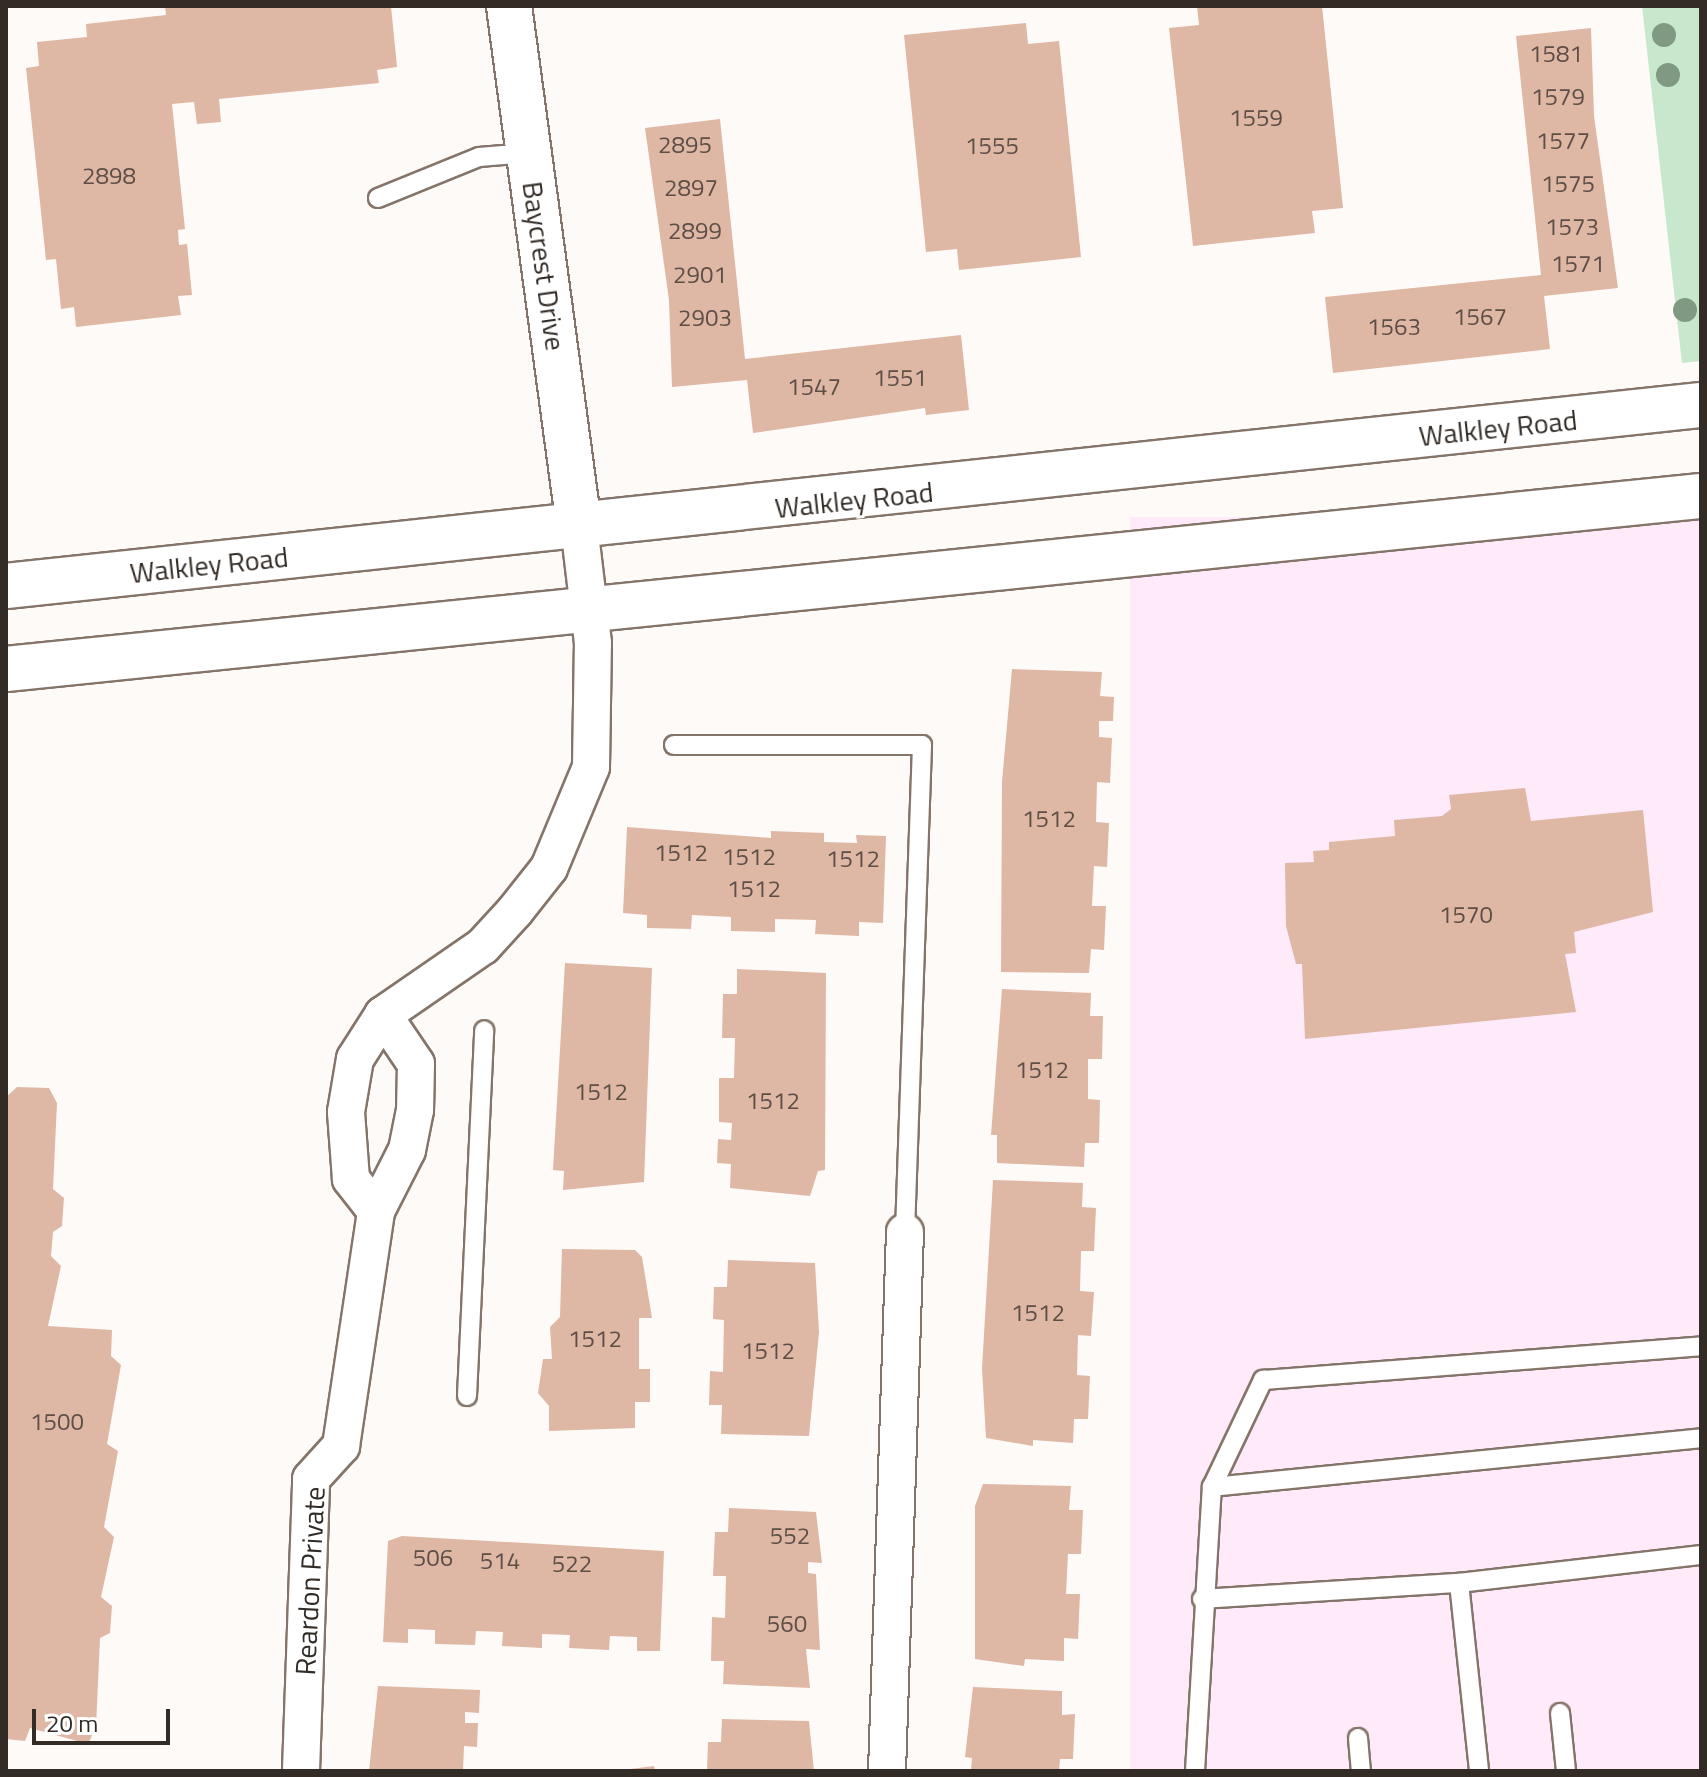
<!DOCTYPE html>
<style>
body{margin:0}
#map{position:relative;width:1707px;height:1777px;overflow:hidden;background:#fefaf8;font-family:"Titillium Web",sans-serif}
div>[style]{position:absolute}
.commercial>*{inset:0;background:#ffeafa;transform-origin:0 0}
.green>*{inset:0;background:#c7e8cc}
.building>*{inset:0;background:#dfb7a5}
.roads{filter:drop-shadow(2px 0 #857469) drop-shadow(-2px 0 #857469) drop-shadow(0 2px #857469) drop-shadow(0 -2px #857469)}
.lane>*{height:18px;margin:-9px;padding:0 9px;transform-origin:9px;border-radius:9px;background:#fff}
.street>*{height:36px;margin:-18px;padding:0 18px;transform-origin:18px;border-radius:18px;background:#fff}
.secondary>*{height:44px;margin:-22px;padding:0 22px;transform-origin:22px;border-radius:22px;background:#fff}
.trees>*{width:24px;height:24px;margin:-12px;border-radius:50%;background:#7f9983}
span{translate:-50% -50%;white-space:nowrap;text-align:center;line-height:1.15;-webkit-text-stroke:6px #fff;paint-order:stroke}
.number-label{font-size:24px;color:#5d4e46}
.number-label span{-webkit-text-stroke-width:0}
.street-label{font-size:28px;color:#322b26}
.frame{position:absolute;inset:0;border:8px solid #322b26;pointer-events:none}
.scale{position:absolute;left:32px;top:1709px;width:138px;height:36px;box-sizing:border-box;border:4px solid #322b26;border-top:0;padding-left:10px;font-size:24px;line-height:28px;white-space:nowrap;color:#322b26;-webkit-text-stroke:6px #fff;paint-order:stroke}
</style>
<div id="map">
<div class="commercial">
<i style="left:1701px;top:517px;width:1254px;height:571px;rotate:90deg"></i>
</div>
<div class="green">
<i style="clip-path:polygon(1642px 6px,1701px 6px,1701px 361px,1682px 363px)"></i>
</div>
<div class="building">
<i style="clip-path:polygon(165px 6px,391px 6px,397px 67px,377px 70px,379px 83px,219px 99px,221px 122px,197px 124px,194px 102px,172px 104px,185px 229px,178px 230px,179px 245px,187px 244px,192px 295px,178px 296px,181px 315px,76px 327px,74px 307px,61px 309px,56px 259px,46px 260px,26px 68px,39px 66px,37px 42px,87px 37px,86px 24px,166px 15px)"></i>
<i style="clip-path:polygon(1197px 6px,1322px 6px,1343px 208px,1312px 211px,1315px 233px,1193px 246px,1169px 28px,1199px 25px)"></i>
<i style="clip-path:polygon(1026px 23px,1028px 44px,1059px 41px,1081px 257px,959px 270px,957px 249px,926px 252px,904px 35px)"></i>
<i style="clip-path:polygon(1591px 28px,1594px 116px,1618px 288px,1544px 296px,1550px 349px,1333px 373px,1325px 297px,1541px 275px,1516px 36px)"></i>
<i style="clip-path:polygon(720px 119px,745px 359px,961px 335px,969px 410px,926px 415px,925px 408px,753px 433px,747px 380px,672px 387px,669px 300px,645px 128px)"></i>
<i style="clip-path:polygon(1012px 669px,1102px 672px,1100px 696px,1114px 697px,1113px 721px,1099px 721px,1099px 737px,1112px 738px,1110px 783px,1097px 782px,1096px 822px,1109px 823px,1107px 867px,1094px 866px,1092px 906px,1106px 906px,1104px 950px,1091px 949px,1089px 973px,1001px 972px,1002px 782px)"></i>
<i style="clip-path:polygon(1525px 788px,1531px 821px,1643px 810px,1653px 912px,1574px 932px,1576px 953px,1565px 954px,1576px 1012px,1305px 1039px,1302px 964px,1296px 964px,1286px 926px,1285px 863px,1314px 862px,1313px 851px,1329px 850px,1329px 842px,1395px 836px,1394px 820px,1442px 816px,1451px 809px,1449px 795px)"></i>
<i style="clip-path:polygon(627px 827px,771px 838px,771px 831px,824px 833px,824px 842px,857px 843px,856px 835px,886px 836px,883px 923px,859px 922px,859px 936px,815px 934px,816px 920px,775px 919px,775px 932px,731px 931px,731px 917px,692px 915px,691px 929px,647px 928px,647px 915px,623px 913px)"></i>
<i style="clip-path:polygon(565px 963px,652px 968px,644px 1182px,563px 1190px,564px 1171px,553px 1170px)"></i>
<i style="clip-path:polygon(737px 969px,826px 973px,825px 1170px,818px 1171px,810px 1196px,730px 1188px,731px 1164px,717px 1163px,718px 1139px,731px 1140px,732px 1123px,719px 1122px,719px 1078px,734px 1078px,735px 1038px,722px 1038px,723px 994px,737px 994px)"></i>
<i style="clip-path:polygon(1002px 989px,1091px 993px,1090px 1016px,1103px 1016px,1102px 1059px,1088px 1059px,1088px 1099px,1100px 1100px,1099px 1143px,1085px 1143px,1084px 1167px,997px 1163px,997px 1135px,991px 1135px)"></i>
<i style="clip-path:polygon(17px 1087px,49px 1088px,57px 1103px,53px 1189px,64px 1198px,62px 1226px,53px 1232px,51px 1256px,61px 1266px,48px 1326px,112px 1330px,111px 1356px,121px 1365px,107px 1444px,118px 1451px,104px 1527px,114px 1537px,101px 1597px,112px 1606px,110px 1633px,100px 1638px,96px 1727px,88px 1744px,30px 1728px,25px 1741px,6px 1739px,6px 1097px)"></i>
<i style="clip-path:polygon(993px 1180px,1083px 1183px,1082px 1207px,1096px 1208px,1094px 1251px,1081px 1251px,1080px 1291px,1094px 1292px,1091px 1336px,1078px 1335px,1077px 1375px,1090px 1376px,1088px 1419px,1074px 1419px,1073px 1443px,1033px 1440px,1033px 1446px,986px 1438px,982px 1369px)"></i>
<i style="clip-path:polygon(562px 1249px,635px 1250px,642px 1257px,652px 1318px,639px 1318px,639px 1369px,650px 1369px,650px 1402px,635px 1402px,635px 1428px,549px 1431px,549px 1406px,538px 1393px,543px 1359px,552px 1359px,550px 1327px,560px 1317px)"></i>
<i style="clip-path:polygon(728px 1260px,815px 1263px,819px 1332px,809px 1436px,721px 1434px,722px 1405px,709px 1405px,710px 1371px,723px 1372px,724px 1320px,713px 1319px,714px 1287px,727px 1287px)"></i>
<i style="clip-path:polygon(983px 1484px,1071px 1486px,1069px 1510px,1083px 1510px,1081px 1554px,1068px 1554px,1066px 1594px,1080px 1594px,1078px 1639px,1064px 1638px,1064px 1661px,1025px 1659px,1024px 1666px,975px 1659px,975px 1506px)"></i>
<i style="clip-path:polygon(729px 1508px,816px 1512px,822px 1563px,808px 1562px,808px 1573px,816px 1574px,820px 1650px,806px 1649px,810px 1688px,723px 1684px,724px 1661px,711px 1661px,712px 1617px,725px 1618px,726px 1576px,713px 1576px,715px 1532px,728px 1532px)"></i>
<i style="clip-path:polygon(402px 1536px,664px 1551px,660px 1651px,637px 1651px,637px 1637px,610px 1636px,609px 1650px,569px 1648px,570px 1635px,542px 1634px,542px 1648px,502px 1646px,503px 1632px,476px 1631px,475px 1645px,435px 1644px,435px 1630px,408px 1629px,408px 1643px,383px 1642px,388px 1541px)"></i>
<i style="clip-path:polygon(378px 1686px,480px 1690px,479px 1713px,465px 1712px,465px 1723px,478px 1723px,477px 1747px,464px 1746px,463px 1771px,369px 1771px)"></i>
<i style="clip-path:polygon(973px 1687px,1062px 1691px,1062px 1715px,1075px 1714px,1073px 1759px,1060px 1759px,1059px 1771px,971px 1771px,972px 1758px,965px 1757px)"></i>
<i style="clip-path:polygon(722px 1719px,809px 1721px,814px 1771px,707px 1771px,708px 1742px,721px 1742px)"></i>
<i style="clip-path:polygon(654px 1766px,655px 1771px,630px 1771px,630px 1769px)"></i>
</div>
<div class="roads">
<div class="lane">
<i style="left:378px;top:198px;width:109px;rotate:-22.1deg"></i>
<i style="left:479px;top:157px;width:49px;rotate:-4.7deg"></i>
<i style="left:674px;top:745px;width:248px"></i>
<i style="left:922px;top:745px;width:487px;rotate:92deg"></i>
<i style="left:467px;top:1396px;width:366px;rotate:-87.3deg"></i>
<i style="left:1212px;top:1487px;width:491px;rotate:-5.7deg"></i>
<i style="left:1459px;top:1583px;width:189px;rotate:83.9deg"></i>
<i style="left:1202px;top:1599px;width:257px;rotate:-3.6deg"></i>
<i style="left:1459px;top:1583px;width:244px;rotate:-6.6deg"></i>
<i style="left:1560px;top:1713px;width:58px;rotate:84.1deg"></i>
<i style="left:1358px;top:1738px;width:33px;rotate:85deg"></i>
<i style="left:1195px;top:1771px;width:285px;rotate:-86.6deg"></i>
<i style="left:1212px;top:1487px;width:119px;rotate:-64.5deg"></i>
<i style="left:1263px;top:1380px;width:439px;rotate:-4.4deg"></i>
</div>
<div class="street">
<i style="left:383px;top:1015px;width:59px;rotate:56deg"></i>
<i style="left:416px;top:1064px;width:46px;rotate:91.2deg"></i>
<i style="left:415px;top:1110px;width:41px;rotate:101.3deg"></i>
<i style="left:407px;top:1150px;width:68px;rotate:116.9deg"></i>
<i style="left:376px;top:1211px;width:41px;rotate:-128deg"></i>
<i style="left:351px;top:1179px;width:67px;rotate:-94.3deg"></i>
<i style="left:346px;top:1112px;width:54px;rotate:-80.4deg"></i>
<i style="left:355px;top:1059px;width:52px;rotate:-57.5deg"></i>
<i style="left:383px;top:1015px;width:121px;rotate:-34.6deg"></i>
<i style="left:483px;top:946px;width:47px;rotate:-47.6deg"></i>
<i style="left:515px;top:911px;width:55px;rotate:-51.7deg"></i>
<i style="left:549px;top:868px;width:109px;rotate:-67.4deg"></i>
<i style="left:591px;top:767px;width:124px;rotate:-89.1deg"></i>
<i style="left:593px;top:643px;width:118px;rotate:-96.8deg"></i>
<i style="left:301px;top:1771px;width:292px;rotate:-88deg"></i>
<i style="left:311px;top:1479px;width:45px;rotate:-47.7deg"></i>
<i style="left:341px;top:1446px;width:238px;rotate:-81.5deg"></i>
<i style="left:887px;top:1771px;width:539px;rotate:-88.09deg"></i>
</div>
<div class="secondary">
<i style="left:509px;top:6px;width:525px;rotate:82.33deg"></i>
<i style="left:6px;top:586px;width:1705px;rotate:-6.1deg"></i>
<i style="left:6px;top:669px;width:1704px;rotate:-5.83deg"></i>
</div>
</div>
<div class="trees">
<i style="left:1664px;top:35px"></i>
<i style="left:1668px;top:75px"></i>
<i style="left:1685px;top:310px"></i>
</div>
<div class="number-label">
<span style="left:1556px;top:54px">1581</span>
<span style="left:1558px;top:97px">1579</span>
<span style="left:1256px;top:118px">1559</span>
<span style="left:1563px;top:141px">1577</span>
<span style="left:685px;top:145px">2895</span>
<span style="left:992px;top:146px">1555</span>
<span style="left:109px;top:176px">2898</span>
<span style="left:1568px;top:184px">1575</span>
<span style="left:691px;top:188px">2897</span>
<span style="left:1572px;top:227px">1573</span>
<span style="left:695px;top:231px">2899</span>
<span style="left:1578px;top:264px">1571</span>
<span style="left:700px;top:275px">2901</span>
<span style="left:1480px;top:317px">1567</span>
<span style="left:705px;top:318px">2903</span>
<span style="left:1394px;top:327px">1563</span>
<span style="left:900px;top:378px">1551</span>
<span style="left:814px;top:387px">1547</span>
<span style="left:1049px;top:819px">1512</span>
<span style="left:681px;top:853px">1512</span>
<span style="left:749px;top:857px">1512</span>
<span style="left:853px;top:859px">1512</span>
<span style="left:754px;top:889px">1512</span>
<span style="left:1466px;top:915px">1570</span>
<span style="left:1042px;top:1070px">1512</span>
<span style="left:601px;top:1092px">1512</span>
<span style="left:773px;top:1101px">1512</span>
<span style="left:1038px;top:1313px">1512</span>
<span style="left:595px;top:1339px">1512</span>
<span style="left:768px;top:1351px">1512</span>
<span style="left:57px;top:1422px">1500</span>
<span style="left:790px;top:1536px">552</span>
<span style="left:433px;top:1558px">506</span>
<span style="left:500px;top:1561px">514</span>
<span style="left:572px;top:1564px">522</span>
<span style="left:787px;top:1624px">560</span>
</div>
<div class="street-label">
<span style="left:544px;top:266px;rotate:82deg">Baycrest Drive</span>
<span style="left:1498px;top:428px;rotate:-6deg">Walkley Road</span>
<span style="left:854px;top:500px;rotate:-6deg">Walkley Road</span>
<span style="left:209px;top:565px;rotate:-6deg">Walkley Road</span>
<span style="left:310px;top:1581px;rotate:-87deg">Reardon Private</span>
</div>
<div class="frame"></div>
<div class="scale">20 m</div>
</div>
